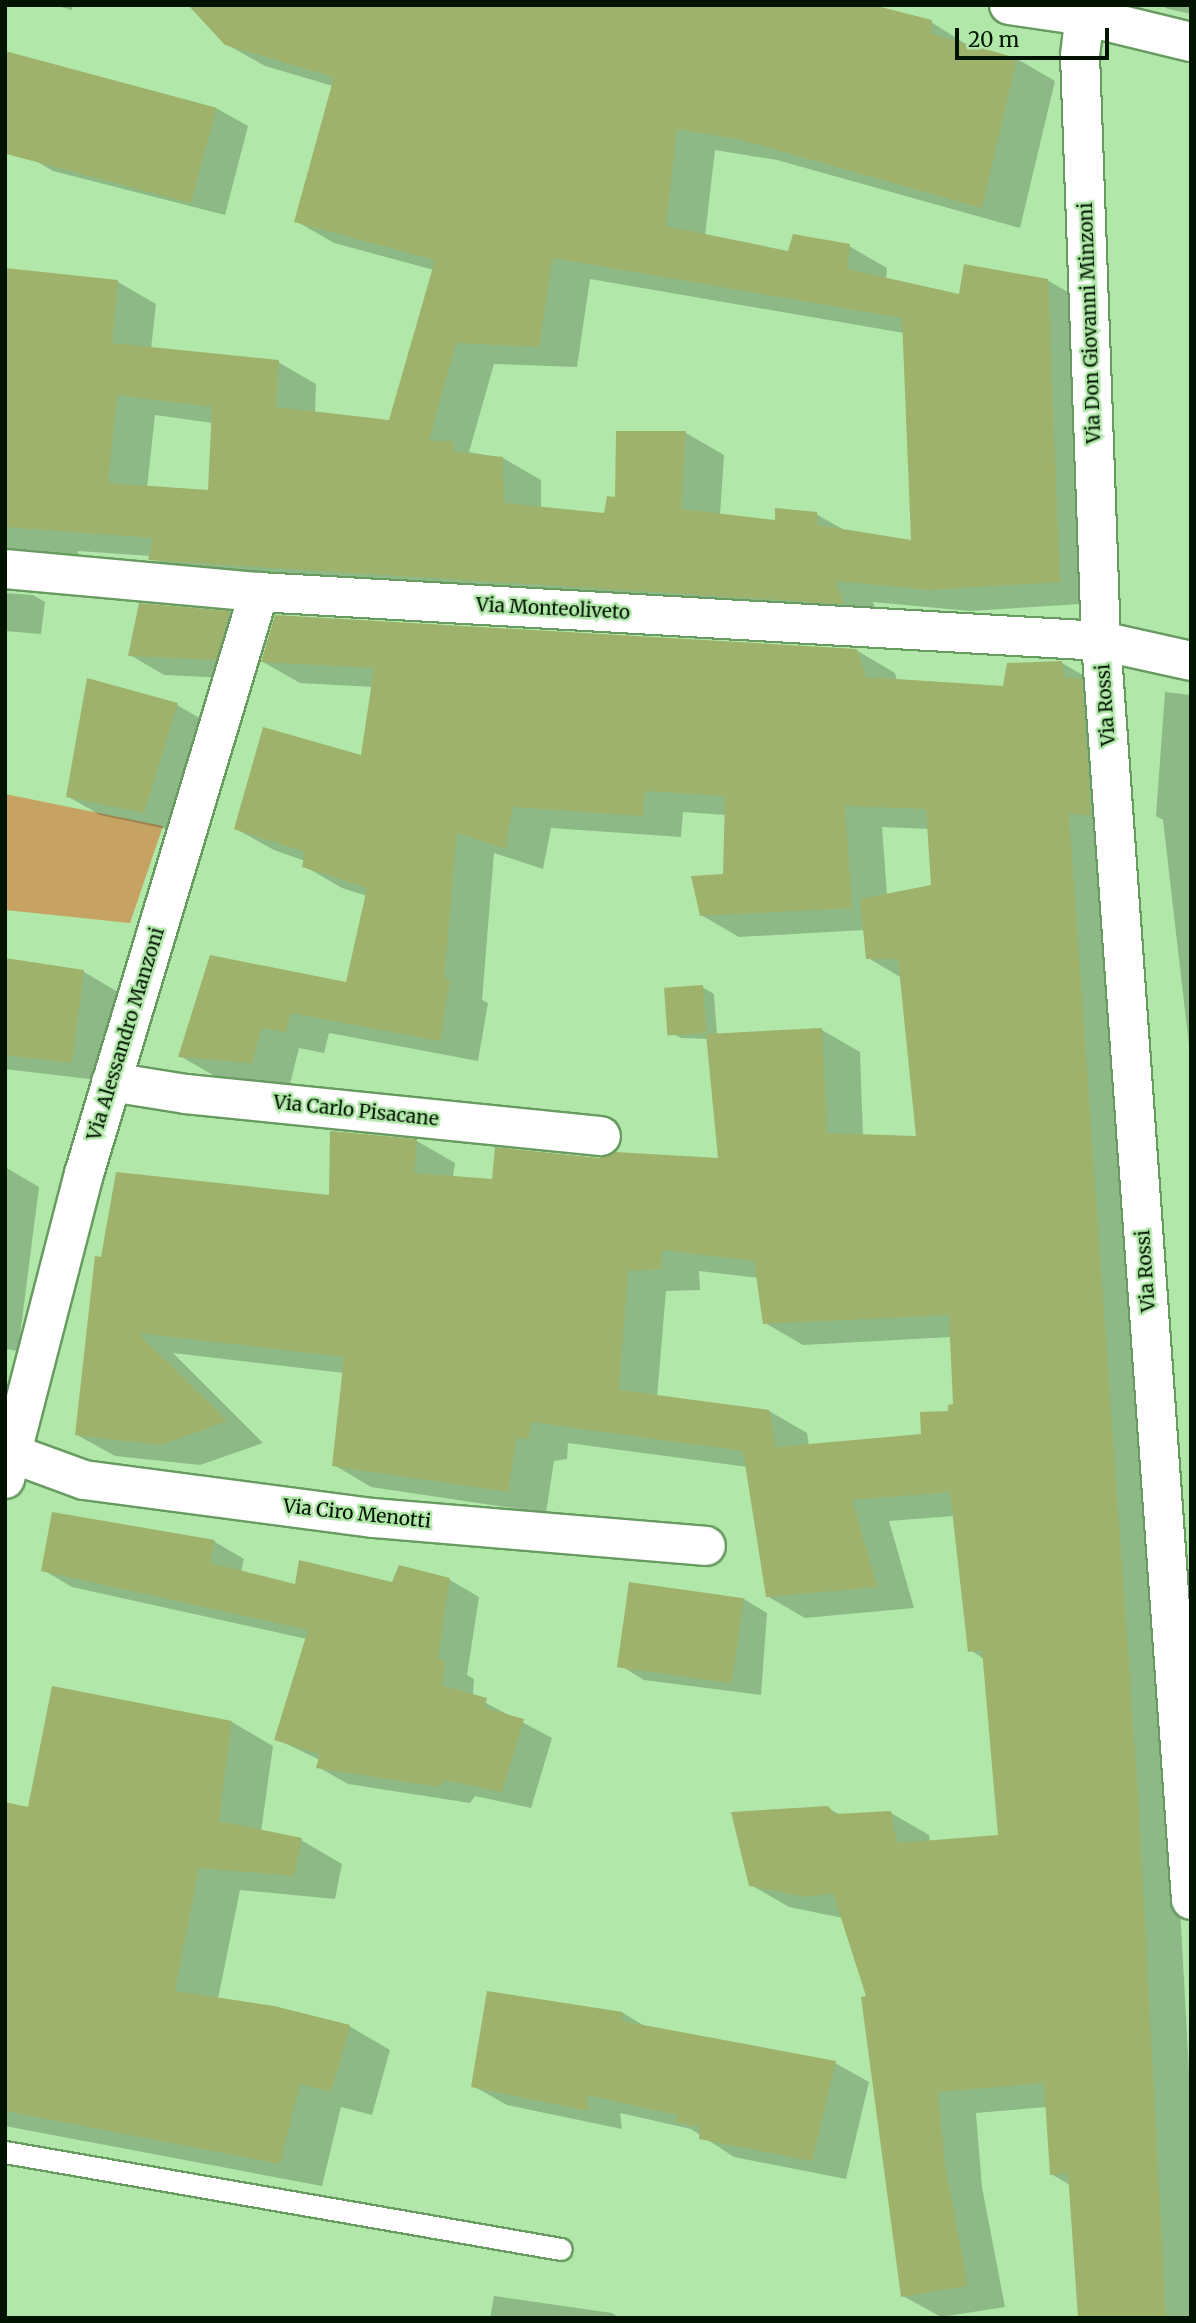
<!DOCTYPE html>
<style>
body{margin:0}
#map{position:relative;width:1196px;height:2323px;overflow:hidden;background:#b1e8a9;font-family:Merriweather,serif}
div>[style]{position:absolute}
.green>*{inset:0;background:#c6a362}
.shadow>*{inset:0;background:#0003}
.building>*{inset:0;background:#9eb26c;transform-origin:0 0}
.roads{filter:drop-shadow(2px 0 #679b60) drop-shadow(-2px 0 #679b60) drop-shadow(0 2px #679b60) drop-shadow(0 -2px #679b60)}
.service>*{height:21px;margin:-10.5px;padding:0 10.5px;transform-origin:10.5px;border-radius:10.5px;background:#fff}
.minor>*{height:38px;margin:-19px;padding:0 19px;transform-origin:19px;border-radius:19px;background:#fff}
.tertiary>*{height:38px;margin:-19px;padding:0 19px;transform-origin:19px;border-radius:19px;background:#fff}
span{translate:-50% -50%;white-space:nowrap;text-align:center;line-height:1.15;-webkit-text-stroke:5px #b1e8a9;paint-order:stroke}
.street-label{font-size:19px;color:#021401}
.frame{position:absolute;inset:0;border:7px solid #021401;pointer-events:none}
.scale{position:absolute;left:955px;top:28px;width:154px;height:32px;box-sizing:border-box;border:4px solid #021401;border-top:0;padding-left:9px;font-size:21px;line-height:24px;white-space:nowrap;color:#021401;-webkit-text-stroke:5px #b1e8a9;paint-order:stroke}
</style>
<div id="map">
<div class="green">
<i style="clip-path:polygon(5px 794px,163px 826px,130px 923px,5px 910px)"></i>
</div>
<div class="shadow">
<i style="clip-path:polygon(54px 5px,73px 5px,72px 10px)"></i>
<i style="clip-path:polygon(1161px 5px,1191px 5px,1191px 14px,1168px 9px)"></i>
<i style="clip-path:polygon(evenodd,931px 22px,969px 46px,1017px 59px,1055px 81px,1020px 228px,777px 160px,715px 150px,705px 236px,789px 253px,849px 246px,887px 268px,886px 279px,960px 297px,1047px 280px,1085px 302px,1097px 603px,970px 611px,873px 602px,880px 625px,188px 581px,151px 556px,78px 551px,76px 571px,5px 563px,5px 277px,118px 282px,156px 304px,151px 349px,278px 362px,316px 384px,315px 414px,390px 422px,434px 270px,334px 243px,296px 221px,333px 86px,265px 66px,226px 44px,931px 22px,590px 279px,904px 333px,913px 542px,846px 531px,816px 514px,777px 522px,720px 515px,724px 455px,686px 433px,618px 433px,616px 499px,606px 515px,541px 508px,541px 480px,503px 458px,469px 452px,494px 364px,577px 367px,590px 279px,931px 22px,155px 415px,213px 423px,209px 492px,147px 488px,155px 415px)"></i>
<i style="clip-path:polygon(216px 108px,248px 126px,225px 215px,53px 171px,21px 152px)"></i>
<i style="clip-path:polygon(5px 593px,33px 595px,45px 602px,41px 634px,5px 631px)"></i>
<i style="clip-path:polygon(141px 605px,230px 613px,263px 632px,249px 679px,164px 675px,130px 655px)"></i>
<i style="clip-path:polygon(evenodd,856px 650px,895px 673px,897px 681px,1005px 687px,1062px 663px,1100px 685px,1175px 1815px,1191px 2108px,1191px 2318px,1080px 2318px,1070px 2185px,1051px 2174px,1047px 2107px,976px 2113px,982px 2187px,1005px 2307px,941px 2317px,903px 2296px,868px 1998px,843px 1918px,789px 1907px,751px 1885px,828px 1808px,842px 1816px,891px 1813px,929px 1835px,930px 1842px,999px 1837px,984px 1659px,970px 1650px,954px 1516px,889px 1521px,914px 1608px,805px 1618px,767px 1596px,748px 1467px,568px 1443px,567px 1459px,554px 1461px,546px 1513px,371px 1487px,334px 1465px,344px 1373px,173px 1353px,263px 1443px,200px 1465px,115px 1456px,77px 1435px,102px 1259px,331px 1197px,417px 1141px,455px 1163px,453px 1177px,493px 1181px,599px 1160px,719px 1160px,709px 1039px,681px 1038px,669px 1032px,702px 987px,714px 994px,717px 1036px,822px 1030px,860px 1052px,863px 1136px,917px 1137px,902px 978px,868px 958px,865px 930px,739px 937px,701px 915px,724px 875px,726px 815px,683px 812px,681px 837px,551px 828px,543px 869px,494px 853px,482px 1000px,488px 1003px,478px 1061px,329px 1033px,324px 1053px,299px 1048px,290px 1084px,218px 1078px,180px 1056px,348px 984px,367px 896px,342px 888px,304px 866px,305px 861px,274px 850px,236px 829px,363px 757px,373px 687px,300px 683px,263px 662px,856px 650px,882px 827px,929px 829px,933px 886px,887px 895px,882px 827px,856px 650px,699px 1271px,759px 1278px,765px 1323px,803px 1345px,952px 1337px,955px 1406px,923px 1435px,809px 1446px,807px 1433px,769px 1411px,657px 1397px,666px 1291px,700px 1290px,699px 1271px)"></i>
<i style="clip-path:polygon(1165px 692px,1191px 695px,1191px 1063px,1163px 820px,1156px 816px)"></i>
<i style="clip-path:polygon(177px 705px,210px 724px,176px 831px,100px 815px,67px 796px)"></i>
<i style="clip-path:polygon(5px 959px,84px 972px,118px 992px,106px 1081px,5px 1069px)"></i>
<i style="clip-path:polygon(5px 1167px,39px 1187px,18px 1351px,5px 1349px)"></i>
<i style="clip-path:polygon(54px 1514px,215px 1542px,244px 1559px,241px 1572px,296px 1586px,393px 1584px,400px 1567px,450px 1580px,479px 1597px,467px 1675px,474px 1679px,473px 1696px,552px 1738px,531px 1808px,475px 1796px,470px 1803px,348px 1784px,318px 1767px,320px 1760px,276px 1739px,307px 1639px,72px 1587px,43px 1570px)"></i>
<i style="clip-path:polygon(744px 1599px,767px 1613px,761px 1695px,644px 1680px,621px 1666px)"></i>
<i style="clip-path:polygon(232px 1722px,273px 1746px,261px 1832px,301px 1840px,342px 1864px,335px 1899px,240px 1890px,218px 1999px,349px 2026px,390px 2050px,372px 2115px,341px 2107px,322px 2186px,5px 2126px,5px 1804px,30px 1809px)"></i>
<i style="clip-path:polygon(489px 1993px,623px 2013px,648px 2028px,835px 2063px,869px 2082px,846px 2179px,734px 2157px,691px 2129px,620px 2113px,622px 2129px,507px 2105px,473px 2086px)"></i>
<i style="clip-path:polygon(494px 2296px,612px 2313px,620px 2318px,490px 2318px)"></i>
</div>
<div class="building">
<i style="clip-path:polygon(evenodd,188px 5px,873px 5px,932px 20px,931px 34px,1017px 58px,982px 208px,738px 139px,677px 129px,666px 226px,788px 251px,793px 234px,850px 244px,847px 269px,959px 294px,964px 264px,1048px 279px,1060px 582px,930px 590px,836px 581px,843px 604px,148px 560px,153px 538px,5px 527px,5px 268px,118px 280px,112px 343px,279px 360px,276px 407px,389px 420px,435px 260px,294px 222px,334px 77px,225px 45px,188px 5px,553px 258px,902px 318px,911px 540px,818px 525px,817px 512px,775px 508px,775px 520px,681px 509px,686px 431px,616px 431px,615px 497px,607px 496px,604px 513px,504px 503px,503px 457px,455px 452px,452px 441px,429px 441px,456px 343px,539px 347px,553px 258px,188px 5px,117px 395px,212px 407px,208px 490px,108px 483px,117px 395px)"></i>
<i style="left:5px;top:51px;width:219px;height:99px;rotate:15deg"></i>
<i style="clip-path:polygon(139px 603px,230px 611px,216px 660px,128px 656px)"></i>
<i style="clip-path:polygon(evenodd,275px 615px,857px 649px,866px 677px,1003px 686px,1007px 663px,1062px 661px,1064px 677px,1082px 679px,1091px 815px,1069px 814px,1138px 1793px,1166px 2318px,1078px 2318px,1068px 2173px,1050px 2175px,1044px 2083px,938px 2092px,945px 2164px,968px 2286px,901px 2297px,861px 1997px,866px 1996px,833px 1893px,807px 1897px,749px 1886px,731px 1812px,828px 1806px,835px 1814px,891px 1811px,897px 1843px,998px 1835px,982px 1650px,968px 1652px,950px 1492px,852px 1500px,877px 1587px,766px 1597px,743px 1451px,531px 1422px,529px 1438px,516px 1439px,508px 1492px,332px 1466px,344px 1357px,138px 1333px,227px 1421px,161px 1445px,75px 1435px,95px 1256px,101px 1257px,116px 1172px,329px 1195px,330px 1131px,417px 1139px,414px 1173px,492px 1179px,495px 1147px,599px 1158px,615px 1152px,718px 1158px,706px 1034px,822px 1028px,827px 1133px,916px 1136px,898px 959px,866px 959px,860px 899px,931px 885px,926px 809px,845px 806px,852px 908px,700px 916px,691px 876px,723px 874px,725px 796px,645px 791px,643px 816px,513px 807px,505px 849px,457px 833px,444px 979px,450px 980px,440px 1041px,291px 1013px,286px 1032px,261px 1028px,252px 1063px,178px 1057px,210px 955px,346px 982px,367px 888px,302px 867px,305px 852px,234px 829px,263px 727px,361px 755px,374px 668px,261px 662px,275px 615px,662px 1250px,754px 1261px,763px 1324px,949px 1315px,953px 1404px,948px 1405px,948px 1411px,920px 1412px,921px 1434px,776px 1447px,769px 1410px,619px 1390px,628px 1271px,662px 1269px,662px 1250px)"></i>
<i style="clip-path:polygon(87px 678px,178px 703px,144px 813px,66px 797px)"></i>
<i style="clip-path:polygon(5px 958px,84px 970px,72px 1063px,5px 1055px)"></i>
<i style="left:703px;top:985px;width:48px;height:39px;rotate:86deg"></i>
<i style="clip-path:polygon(52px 1512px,215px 1540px,210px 1563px,295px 1584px,299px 1560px,392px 1582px,399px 1565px,450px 1578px,438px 1659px,445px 1660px,443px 1686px,487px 1698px,485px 1708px,524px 1719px,502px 1792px,445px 1780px,440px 1787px,316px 1768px,320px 1754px,274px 1740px,308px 1630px,41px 1571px)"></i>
<i style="left:629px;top:1582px;width:116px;height:86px;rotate:8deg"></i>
<i style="clip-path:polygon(52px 1686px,232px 1721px,219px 1821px,302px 1838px,294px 1876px,199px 1868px,175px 1991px,274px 2006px,350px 2025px,331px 2092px,300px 2084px,280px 2164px,5px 2111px,5px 1802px,28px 1807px)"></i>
<i style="clip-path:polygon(487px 1991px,623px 2012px,622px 2021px,836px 2061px,812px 2161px,699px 2139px,700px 2127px,675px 2122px,677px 2115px,587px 2095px,589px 2111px,471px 2087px)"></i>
</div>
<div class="roads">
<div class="service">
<i style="left:5px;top:2152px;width:564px;rotate:9.9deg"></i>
</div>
<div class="minor">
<i style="left:1009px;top:5px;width:76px;rotate:8.3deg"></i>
<i style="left:1084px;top:16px;width:110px;rotate:13.7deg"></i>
<i style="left:5px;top:569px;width:255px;rotate:5.2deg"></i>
<i style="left:259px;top:592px;width:843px;rotate:3.33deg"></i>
<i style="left:1101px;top:641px;width:92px;rotate:12.5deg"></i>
<i style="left:111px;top:1082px;width:76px;rotate:9.1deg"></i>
<i style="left:186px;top:1094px;width:417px;rotate:5.8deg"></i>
<i style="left:13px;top:1454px;width:76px;rotate:20.1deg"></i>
<i style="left:84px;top:1480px;width:291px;rotate:7.5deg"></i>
<i style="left:373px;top:1518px;width:334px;rotate:4.8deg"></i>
<i style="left:5px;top:1479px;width:315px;rotate:-75.5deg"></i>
<i style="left:84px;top:1174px;width:608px;rotate:-73.26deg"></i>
</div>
<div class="tertiary">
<i style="left:1086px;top:5px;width:50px;rotate:96.8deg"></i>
<i style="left:1080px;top:55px;width:586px;rotate:87.95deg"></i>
<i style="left:1101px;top:641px;width:1262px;rotate:85.91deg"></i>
</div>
</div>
<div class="street-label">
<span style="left:1090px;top:323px;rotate:-92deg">Via Don Giovanni Minzoni</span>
<span style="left:553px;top:609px;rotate:3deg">Via Monteoliveto</span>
<span style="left:1106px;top:705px;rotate:-94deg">Via Rossi</span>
<span style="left:126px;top:1034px;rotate:-73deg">Via Alessandro Manzoni</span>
<span style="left:356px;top:1111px;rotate:6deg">Via Carlo Pisacane</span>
<span style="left:1146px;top:1271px;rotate:-94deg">Via Rossi</span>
<span style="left:357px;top:1514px;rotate:6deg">Via Ciro Menotti</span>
</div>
<div class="frame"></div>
<div class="scale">20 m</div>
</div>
